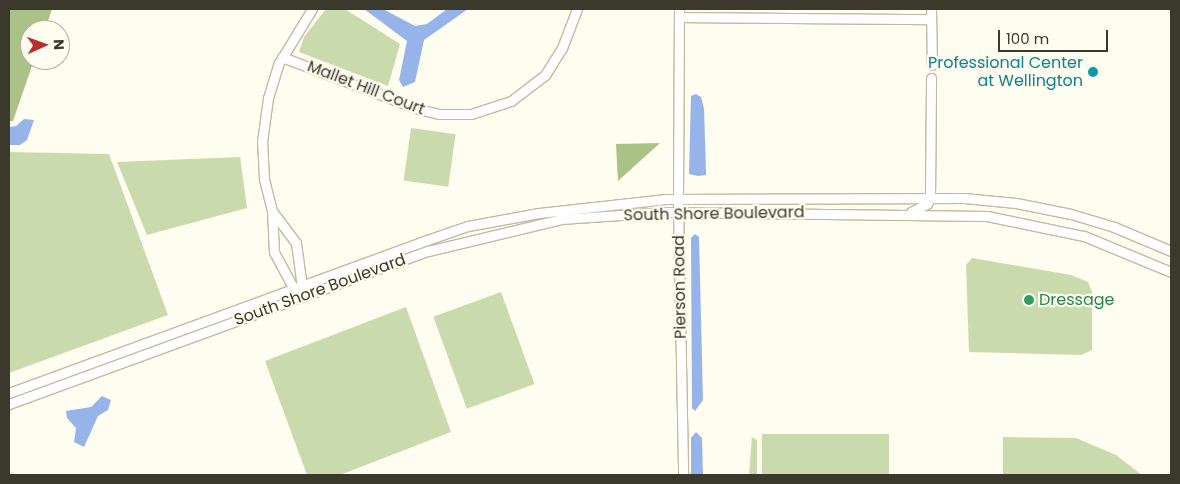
<!DOCTYPE html>
<style>
body{margin:0}
#map{position:relative;width:1180px;height:484px;overflow:hidden;background:#fffcf0;font-family:Poppins,sans-serif}
div>[style]{position:absolute}
.green>*{inset:0;background:#c9dbad;transform-origin:0 0}
.forest>*{inset:0;background:#abc287}
.water>*{inset:0;background:#96b4e9}
.roads{filter:drop-shadow(1px 0 #c3bba0) drop-shadow(-1px 0 #c3bba0) drop-shadow(0 1px #c3bba0) drop-shadow(0 -1px #c3bba0)}
.minor>*{height:9px;margin:-4.5px;padding:0 4.5px;transform-origin:4.5px;border-radius:4.5px;background:#fff}
.dots>*{width:14px;height:14px;translate:-50% -50%;box-sizing:border-box;border:2px solid #fffcf0;border-radius:50%}
span{translate:-50% -50%;white-space:nowrap;text-align:center;line-height:1.15;-webkit-text-stroke:4.5px #fffcf0;paint-order:stroke}
.culture-label{font-size:16px;color:#0d838f}
.right{translate:-100% -50%;text-align:right}
.street-label{font-size:16px;color:#3b382c}
.leisure-label{font-size:16px;color:#27864d}
.left{translate:0 -50%;text-align:left}
.frame{position:absolute;inset:0;border:10px solid #3b382c;pointer-events:none}
.north{position:absolute;left:20px;top:20px;width:50px;height:50px;box-sizing:border-box;background:#fffcf0;border:1px solid #b1aea2;border-radius:50%;rotate:88deg;font-size:14px;font-weight:700;line-height:20px;text-align:center;color:#3b382c}
.north::after{content:'';display:block;margin:auto;width:18px;height:22px;background:#bd2d30;clip-path:polygon(50% 0,100% 100%,50% 72%,0 100%)}
.scale{position:absolute;left:998px;top:30px;width:110px;height:22px;box-sizing:border-box;border:2px solid #3b382c;border-top:0;padding-left:6px;font-size:15px;line-height:18px;white-space:nowrap;color:#3b382c;-webkit-text-stroke:4px #fffcf0;paint-order:stroke}
</style>
<div id="map">
<div class="green">
<i style="clip-path:polygon(326px 9px,345px 9px,400px 44px,388px 86px,299px 52px,304px 37px)"></i>
<i style="left:411px;top:128px;width:45px;height:53px;rotate:8deg"></i>
<i style="clip-path:polygon(9px 152px,109px 154px,168px 315px,9px 373px)"></i>
<i style="clip-path:polygon(240px 157px,247px 208px,147px 235px,117px 162px)"></i>
<i style="clip-path:polygon(972px 258px,1071px 275px,1088px 282px,1092px 292px,1092px 350px,1081px 355px,969px 352px,966px 265px)"></i>
<i style="left:501px;top:292px;width:98px;height:72px;rotate:70deg"></i>
<i style="clip-path:polygon(406px 307px,451px 432px,340px 475px,307px 475px,265px 361px)"></i>
<i style="left:889px;top:434px;width:41px;height:127px;rotate:90deg"></i>
<i style="clip-path:polygon(752px 437px,757px 440px,757px 475px,749px 475px)"></i>
<i style="clip-path:polygon(1003px 437px,1076px 438px,1116px 455px,1142px 475px,1003px 475px)"></i>
</div>
<div class="forest">
<i style="clip-path:polygon(9px 9px,52px 9px,45px 30px,30px 30px,30px 60px,34px 60px,13px 121px,9px 121px)"></i>
<i style="clip-path:polygon(660px 143px,618px 181px,616px 144px)"></i>
</div>
<div class="water">
<i style="clip-path:polygon(364px 9px,383px 9px,415px 26px,427px 24px,447px 9px,468px 9px,424px 40px,415px 82px,403px 87px,399px 80px,407px 41px)"></i>
<i style="clip-path:polygon(696px 94px,701px 97px,704px 109px,706px 171px,706px 175px,698px 176px,689px 174px,691px 96px)"></i>
<i style="clip-path:polygon(24px 119px,34px 120px,27px 140px,20px 145px,9px 145px,9px 127px,16px 126px)"></i>
<i style="clip-path:polygon(695px 234px,699px 237px,703px 400px,695px 411px,692px 408px,691px 238px)"></i>
<i style="clip-path:polygon(102px 396px,111px 400px,108px 410px,98px 416px,84px 447px,74px 442px,76px 428px,67px 418px,66px 411px,91px 407px)"></i>
<i style="clip-path:polygon(696px 432px,702px 438px,703px 475px,691px 475px,691px 438px)"></i>
</div>
<div class="roads">
<div class="minor">
<i style="left:679px;top:9px;width:197px;rotate:90.3deg"></i>
<i style="left:678px;top:206px;width:269px;rotate:88.9deg"></i>
<i style="left:931px;top:9px;width:56px;rotate:89deg"></i>
<i style="left:679px;top:17px;width:252px;rotate:0.5deg"></i>
<i style="left:282px;top:57px;width:147px;rotate:20.8deg"></i>
<i style="left:419px;top:109px;width:21px;rotate:14deg"></i>
<i style="left:439px;top:114px;width:32px"></i>
<i style="left:471px;top:114px;width:42px;rotate:-18deg"></i>
<i style="left:511px;top:101px;width:43px;rotate:-37.4deg"></i>
<i style="left:545px;top:75px;width:32px;rotate:-58deg"></i>
<i style="left:562px;top:48px;width:42px;rotate:-69deg"></i>
<i style="left:272px;top:211px;width:40px;rotate:53deg"></i>
<i style="left:296px;top:243px;width:44px;rotate:82.2deg"></i>
<i style="left:911px;top:212px;width:18px;rotate:-27deg"></i>
<i style="left:927px;top:204px;width:7px;rotate:-63deg"></i>
<i style="left:930px;top:198px;width:120px;rotate:-89.5deg"></i>
<i style="left:295px;top:291px;width:44px;rotate:-118.3deg"></i>
<i style="left:274px;top:252px;width:41px;rotate:-92.8deg"></i>
<i style="left:272px;top:211px;width:34px;rotate:-104deg"></i>
<i style="left:264px;top:178px;width:36px;rotate:-93deg"></i>
<i style="left:262px;top:142px;width:44px;rotate:-82.2deg"></i>
<i style="left:268px;top:98px;width:37px;rotate:-73deg"></i>
<i style="left:279px;top:63px;width:63px;rotate:-58.6deg"></i>
<i style="left:9px;top:393px;width:445px;rotate:-20.1deg"></i>
<i style="left:427px;top:240px;width:43px;rotate:-18.9deg"></i>
<i style="left:468px;top:226px;width:72px;rotate:-10.4deg"></i>
<i style="left:539px;top:213px;width:128px;rotate:-6.3deg"></i>
<i style="left:666px;top:199px;width:298px;rotate:-0.2deg"></i>
<i style="left:964px;top:198px;width:52px;rotate:5.5deg"></i>
<i style="left:1016px;top:203px;width:56px;rotate:11.3deg"></i>
<i style="left:1071px;top:214px;width:45px;rotate:16.8deg"></i>
<i style="left:1114px;top:227px;width:62px;rotate:22.8deg"></i>
<i style="left:9px;top:404px;width:446px;rotate:-20.1deg"></i>
<i style="left:428px;top:251px;width:137px;rotate:-13.5deg"></i>
<i style="left:561px;top:219px;width:104px;rotate:-3.9deg"></i>
<i style="left:665px;top:212px;width:322px;rotate:0.7deg"></i>
<i style="left:987px;top:216px;width:99px;rotate:11.7deg"></i>
<i style="left:1084px;top:236px;width:94px;rotate:22.5deg"></i>
</div>
</div>
<div class="dots">
<i style="left:1093px;top:72px;background:#0f9aa8"></i>
<i style="left:1029px;top:300px;background:#2e9e5b"></i>
</div>
<div class="culture-label">
<span class="right" style="left:1083px;top:72px">Professional Center<br>at Wellington</span>
</div>
<div class="street-label">
<span style="left:366px;top:88px;rotate:21deg">Mallet Hill Court</span>
<span style="left:714px;top:214px;rotate:-1deg">South Shore Boulevard</span>
<span style="left:680px;top:287px;rotate:-91deg">Pierson Road</span>
<span style="left:320px;top:290px;rotate:-20deg">South Shore Boulevard</span>
</div>
<div class="leisure-label">
<span class="left" style="left:1039px;top:300px">Dressage</span>
</div>
<div class="frame"></div>
<div class="north">N</div>
<div class="scale">100 m</div>
</div>
